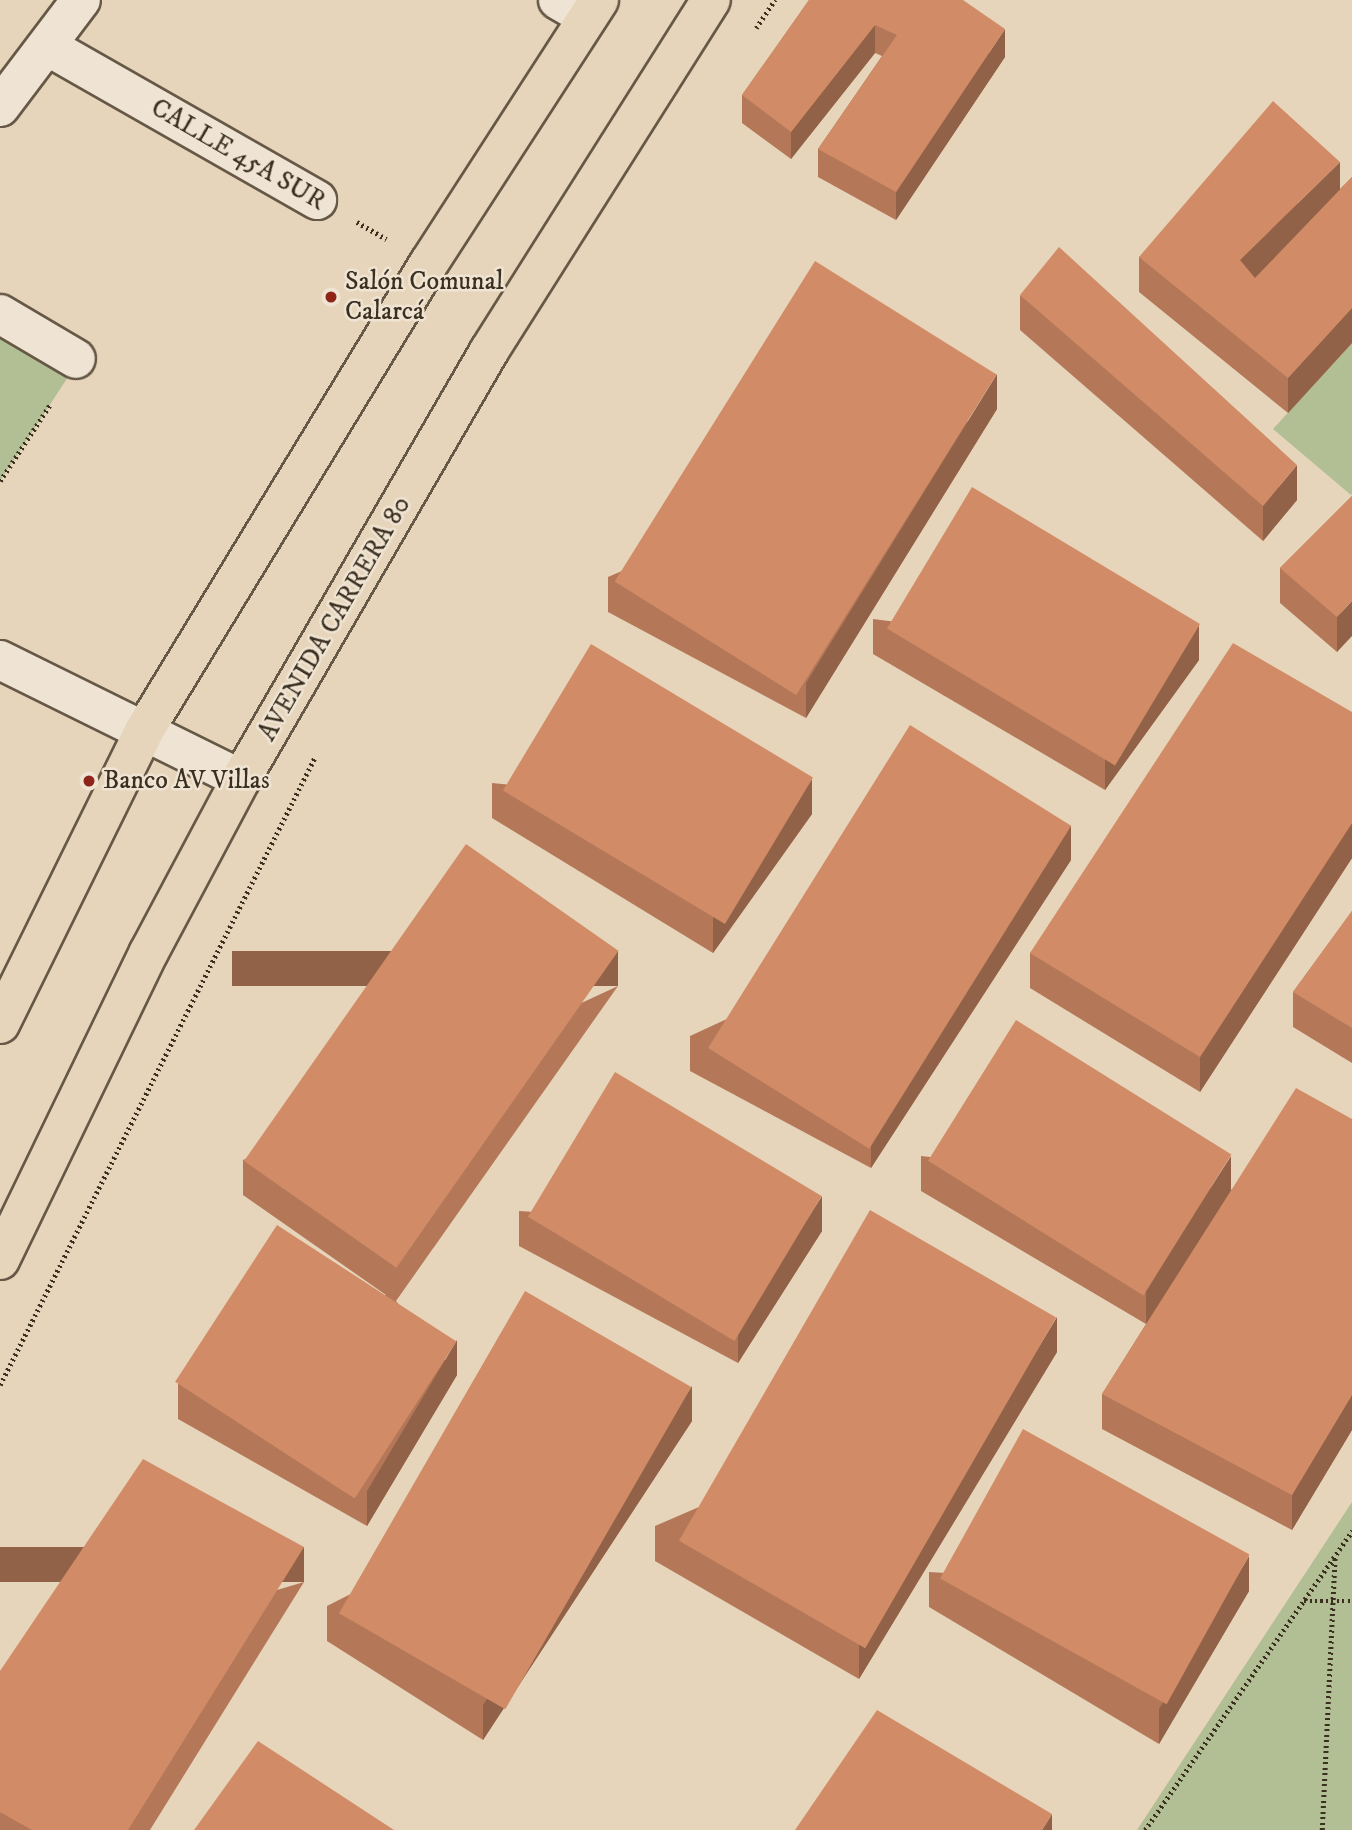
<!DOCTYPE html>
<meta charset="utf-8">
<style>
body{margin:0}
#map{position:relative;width:1352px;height:1830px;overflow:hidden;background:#e6d5bb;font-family:"IM FELL DW Pica",serif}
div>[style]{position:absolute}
.green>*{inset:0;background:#b2be93}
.path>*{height:4.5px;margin-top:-2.25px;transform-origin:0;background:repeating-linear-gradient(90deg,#3b2f1f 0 2px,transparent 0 5.5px)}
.roads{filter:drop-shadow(2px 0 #665846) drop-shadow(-2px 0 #665846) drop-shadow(0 2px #665846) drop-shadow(0 -2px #665846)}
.street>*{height:38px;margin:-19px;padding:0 19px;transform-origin:19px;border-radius:19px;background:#efe4d3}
.secondary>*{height:38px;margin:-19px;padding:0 19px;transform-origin:19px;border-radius:19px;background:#efe4d3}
.primary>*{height:38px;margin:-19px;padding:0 19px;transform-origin:19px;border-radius:19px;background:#e6d5bb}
.wall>*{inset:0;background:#b47859}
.shaded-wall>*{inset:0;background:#926248;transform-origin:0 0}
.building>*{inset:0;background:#d18c67;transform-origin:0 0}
.dots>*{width:19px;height:19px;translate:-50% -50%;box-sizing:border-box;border:4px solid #efe4d3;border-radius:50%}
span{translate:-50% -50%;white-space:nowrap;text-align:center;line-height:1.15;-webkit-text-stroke:5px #efe4d3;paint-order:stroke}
.street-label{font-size:26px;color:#3b2f1f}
.poi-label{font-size:26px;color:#3b2f1f}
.left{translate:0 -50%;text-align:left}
</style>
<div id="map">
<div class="green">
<i style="clip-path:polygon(0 333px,70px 374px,0 481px)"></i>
<i style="clip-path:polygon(1352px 343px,1352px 494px,1351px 495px,1273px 429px)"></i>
<i style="clip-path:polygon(1352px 1502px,1352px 1830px,1137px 1830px)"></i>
</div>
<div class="path">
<i style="left:756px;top:28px;width:34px;rotate:-56deg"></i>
<i style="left:357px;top:222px;width:34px;rotate:30deg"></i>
<i style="left:0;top:481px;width:93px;rotate:-56.8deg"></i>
<i style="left:0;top:1385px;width:703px;rotate:-63.36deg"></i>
<i style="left:1304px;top:1601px;width:48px"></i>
<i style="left:1145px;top:1830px;width:364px;rotate:-55.3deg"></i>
<i style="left:1322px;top:1830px;width:272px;rotate:-87.3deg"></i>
</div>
<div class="roads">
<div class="street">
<i style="left:558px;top:0;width:34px;rotate:30deg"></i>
<i style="left:47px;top:46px;width:311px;rotate:29.7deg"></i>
<i style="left:0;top:107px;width:134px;rotate:-52.9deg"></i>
<i style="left:0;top:314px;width:88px;rotate:30.6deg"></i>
</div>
<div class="secondary">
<i style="left:0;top:660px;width:269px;rotate:26.3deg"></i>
</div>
<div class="primary">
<i style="left:0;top:1024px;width:326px;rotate:-63.8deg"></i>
<i style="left:144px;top:731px;width:548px;rotate:-58.66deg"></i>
<i style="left:429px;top:263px;width:313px;rotate:-57.1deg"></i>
<i style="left:0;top:1260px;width:342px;rotate:-64.2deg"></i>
<i style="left:149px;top:952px;width:196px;rotate:-62deg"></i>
<i style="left:241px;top:779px;width:495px;rotate:-59.9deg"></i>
<i style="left:489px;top:351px;width:415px;rotate:-57.7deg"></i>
</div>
</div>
<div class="wall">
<i style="clip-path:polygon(809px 0,1005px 57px,896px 220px,818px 177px,818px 149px,882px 56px,875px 53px,791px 159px,742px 123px,742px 95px)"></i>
<i style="clip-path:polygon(1352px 177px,1352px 343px,1288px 413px,1139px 292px,1139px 257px,1340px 189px)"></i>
<i style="clip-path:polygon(1020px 295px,1297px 500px,1263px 541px,1020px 330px)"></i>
<i style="clip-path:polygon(997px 409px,806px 718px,608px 612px,608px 577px)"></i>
<i style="clip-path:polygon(1352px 496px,1337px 652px,1280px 603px,1280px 568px)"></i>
<i style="clip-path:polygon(873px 619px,1199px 660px,1105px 790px,873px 654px)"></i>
<i style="clip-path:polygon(1352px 712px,1352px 858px,1200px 1092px,1030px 988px,1030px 953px)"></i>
<i style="clip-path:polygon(492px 783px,812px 814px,713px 953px,492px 818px)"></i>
<i style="clip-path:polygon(1071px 860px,871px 1168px,690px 1071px,690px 1036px)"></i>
<i style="clip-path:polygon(1352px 911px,1352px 1063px,1293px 1027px,1293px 992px)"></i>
<i style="clip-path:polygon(618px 986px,396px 1301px,457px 1375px,367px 1526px,178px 1419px,178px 1384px,386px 1295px,243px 1195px,243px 1160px)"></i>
<i style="clip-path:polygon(1352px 1119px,1352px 1430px,1292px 1530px,1102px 1429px,1102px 1394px,1146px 1324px,921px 1191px,921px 1156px,1231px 1190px)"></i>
<i style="clip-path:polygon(519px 1211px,822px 1231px,738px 1363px,519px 1246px)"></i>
<i style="clip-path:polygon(1057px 1352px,859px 1679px,655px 1561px,655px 1526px)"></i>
<i style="clip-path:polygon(692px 1421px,483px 1740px,327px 1641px,327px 1606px)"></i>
<i style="clip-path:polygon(929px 1572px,1249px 1591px,1159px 1744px,929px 1607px)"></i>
<i style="clip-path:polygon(304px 1582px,150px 1830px,0 1830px,0 1671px)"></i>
</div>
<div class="shaded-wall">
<i style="clip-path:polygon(875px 25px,875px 53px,791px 159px,791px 132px)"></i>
<i style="clip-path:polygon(1005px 29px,1005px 57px,896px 220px,896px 192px)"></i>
<i style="clip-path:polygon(1340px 162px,1340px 197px,1240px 295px,1240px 260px)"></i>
<i style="clip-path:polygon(1352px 308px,1352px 343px,1288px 413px,1288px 378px)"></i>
<i style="clip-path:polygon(997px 374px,997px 409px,806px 718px,806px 683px)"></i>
<i style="clip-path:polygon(1297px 465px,1297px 500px,1263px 541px,1263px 506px)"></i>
<i style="clip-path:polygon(1352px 601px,1352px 636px,1337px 652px,1337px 617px)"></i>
<i style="clip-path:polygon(1199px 625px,1199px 660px,1105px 790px,1105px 755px)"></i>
<i style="clip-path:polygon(812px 779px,812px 814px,713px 953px,713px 918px)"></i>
<i style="clip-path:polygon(1352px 823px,1352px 858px,1200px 1092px,1200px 1057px)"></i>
<i style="clip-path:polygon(1071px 825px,1071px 860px,871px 1168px,871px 1133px)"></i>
<i style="left:618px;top:951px;width:35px;height:386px;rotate:90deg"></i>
<i style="clip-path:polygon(1231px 1156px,1231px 1191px,1146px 1324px,1146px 1289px)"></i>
<i style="clip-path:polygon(822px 1196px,822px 1231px,738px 1363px,738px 1328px)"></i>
<i style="clip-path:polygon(1057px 1317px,1057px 1352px,859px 1679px,859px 1644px)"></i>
<i style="clip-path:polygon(457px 1340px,457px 1375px,367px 1526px,367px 1491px)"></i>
<i style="clip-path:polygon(692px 1386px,692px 1421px,483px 1740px,483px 1705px)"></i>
<i style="clip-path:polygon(1352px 1395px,1352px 1430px,1292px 1530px,1292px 1495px)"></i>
<i style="left:304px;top:1547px;width:35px;height:333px;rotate:90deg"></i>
<i style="clip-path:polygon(1249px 1556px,1249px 1591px,1159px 1744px,1159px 1709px)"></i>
<i style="clip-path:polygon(1052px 1814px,1052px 1830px,1042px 1830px)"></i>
</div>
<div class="building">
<i style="clip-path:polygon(809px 0,963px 0,1005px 29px,896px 192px,818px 149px,897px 35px,875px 25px,791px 132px,742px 95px)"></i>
<i style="clip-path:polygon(1273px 101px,1340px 162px,1240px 260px,1255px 278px,1352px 177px,1352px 308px,1288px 378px,1139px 257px)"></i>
<i style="clip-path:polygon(1059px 247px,1297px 465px,1263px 506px,1020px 295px)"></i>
<i style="left:815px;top:261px;width:214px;height:378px;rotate:32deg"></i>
<i style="left:972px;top:487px;width:266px;height:165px;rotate:31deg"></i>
<i style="clip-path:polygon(1352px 496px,1352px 601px,1337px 617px,1280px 568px)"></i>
<i style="clip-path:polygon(1233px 643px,1352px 712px,1352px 823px,1200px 1057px,1030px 953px)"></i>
<i style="left:591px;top:644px;width:259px;height:171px;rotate:31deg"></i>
<i style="left:910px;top:725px;width:190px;height:381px;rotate:32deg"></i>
<i style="left:466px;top:844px;width:186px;height:387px;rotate:35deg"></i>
<i style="clip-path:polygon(1352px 911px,1352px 1028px,1293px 992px)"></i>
<i style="left:1016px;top:1020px;width:254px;height:166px;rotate:32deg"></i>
<i style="left:615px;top:1072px;width:241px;height:169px;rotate:31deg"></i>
<i style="clip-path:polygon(1296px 1088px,1352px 1119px,1352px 1395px,1292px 1495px,1102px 1394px)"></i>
<i style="left:870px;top:1210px;width:215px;height:382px;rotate:30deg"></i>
<i style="left:277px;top:1225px;width:214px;height:187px;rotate:33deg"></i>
<i style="left:525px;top:1291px;width:192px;height:372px;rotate:30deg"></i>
<i style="left:1023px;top:1429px;width:259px;height:171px;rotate:29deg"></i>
<i style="clip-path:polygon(143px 1459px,304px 1547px,128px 1830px,32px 1830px,0 1812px,0 1671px)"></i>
<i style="clip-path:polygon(877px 1710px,1052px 1814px,1042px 1830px,795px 1830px)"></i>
<i style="clip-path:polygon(258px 1741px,394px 1830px,194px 1830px)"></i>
</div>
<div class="dots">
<i style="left:331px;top:297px;background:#8f2418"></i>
<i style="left:89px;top:781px;background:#8f2418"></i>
</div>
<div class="street-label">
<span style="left:238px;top:155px;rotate:30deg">CALLE 45A SUR</span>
<span style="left:335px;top:619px;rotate:-60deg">AVENIDA CARRERA 80</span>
</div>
<div class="poi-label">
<span class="left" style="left:345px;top:297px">Salón Comunal<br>Calarcá</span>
<span class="left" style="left:103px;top:781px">Banco AV Villas</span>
</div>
</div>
